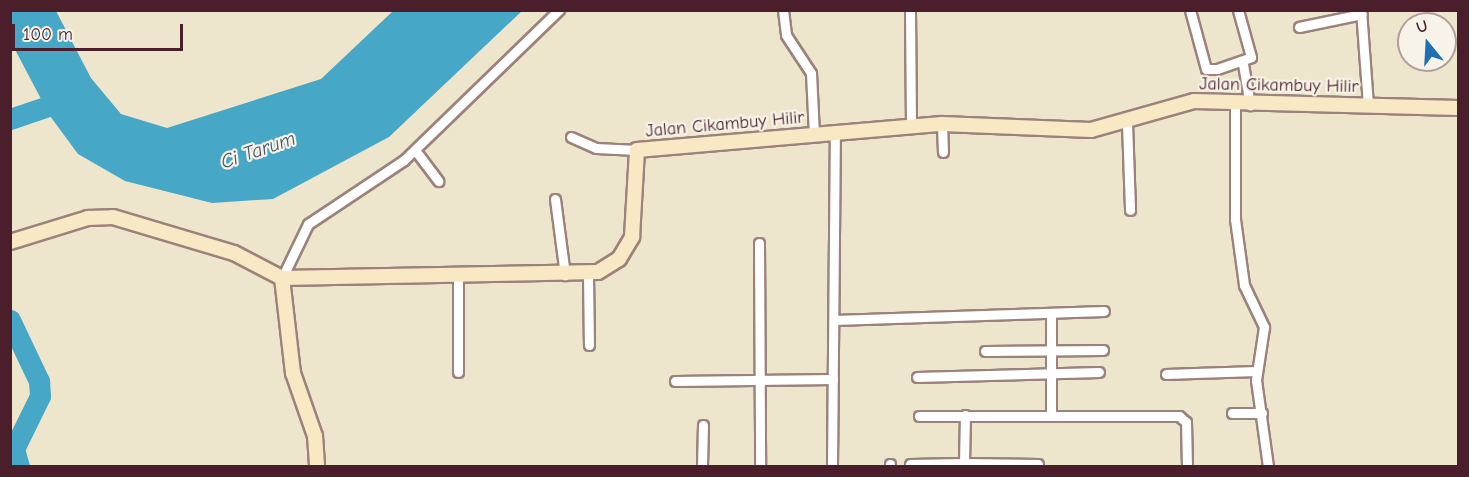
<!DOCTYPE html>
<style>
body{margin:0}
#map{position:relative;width:1469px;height:477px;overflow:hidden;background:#eee6cc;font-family:"Comic Neue",sans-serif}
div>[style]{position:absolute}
.water>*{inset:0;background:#46a8c6}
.river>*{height:21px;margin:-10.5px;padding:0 10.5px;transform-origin:10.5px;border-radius:10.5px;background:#46a8c6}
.roads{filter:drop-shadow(2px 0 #9c827c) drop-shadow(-2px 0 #9c827c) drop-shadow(0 2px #9c827c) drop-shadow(0 -2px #9c827c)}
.street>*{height:9px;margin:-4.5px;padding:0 4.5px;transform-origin:4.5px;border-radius:4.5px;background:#fff}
.secondary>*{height:14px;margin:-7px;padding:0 7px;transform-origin:7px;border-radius:7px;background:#f8e8c3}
span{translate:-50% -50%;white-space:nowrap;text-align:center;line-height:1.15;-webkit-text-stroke:4.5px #f7f3e8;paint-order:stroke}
.street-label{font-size:18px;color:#4a1f2b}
.water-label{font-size:20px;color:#485669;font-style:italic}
.frame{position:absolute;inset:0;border:12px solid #4a1f2b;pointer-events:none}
.north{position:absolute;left:1397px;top:12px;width:60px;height:60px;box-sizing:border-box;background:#f7f3e8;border:2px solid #b29e9c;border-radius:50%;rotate:342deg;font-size:16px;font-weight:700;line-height:24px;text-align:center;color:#4a1f2b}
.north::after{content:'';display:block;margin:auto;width:21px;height:27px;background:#1f6fb2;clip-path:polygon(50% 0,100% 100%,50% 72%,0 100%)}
.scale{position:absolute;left:12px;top:24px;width:171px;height:27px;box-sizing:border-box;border:3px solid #4a1f2b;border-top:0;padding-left:8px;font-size:18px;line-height:21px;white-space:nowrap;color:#4a1f2b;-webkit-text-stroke:4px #f7f3e8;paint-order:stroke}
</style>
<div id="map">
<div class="water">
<i style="clip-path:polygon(10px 11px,56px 11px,91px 78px,121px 114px,167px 128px,321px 79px,393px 11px,522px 11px,389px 137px,273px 199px,212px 203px,125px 181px,78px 154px,50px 116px,11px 42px)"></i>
</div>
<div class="river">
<i style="left:10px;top:119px;width:65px;rotate:-18.7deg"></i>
<i style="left:10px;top:320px;width:68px;rotate:64.6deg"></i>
<i style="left:39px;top:381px;width:15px;rotate:86deg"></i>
<i style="left:40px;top:396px;width:59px;rotate:116.1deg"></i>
<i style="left:14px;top:449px;width:18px;rotate:74deg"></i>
</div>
<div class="roads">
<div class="street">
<i style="left:783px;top:10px;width:25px;rotate:83deg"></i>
<i style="left:786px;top:35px;width:45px;rotate:56.7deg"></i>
<i style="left:811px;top:73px;width:62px;rotate:87.2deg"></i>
<i style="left:910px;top:10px;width:116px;rotate:89.5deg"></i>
<i style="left:1190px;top:10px;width:61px;rotate:74.8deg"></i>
<i style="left:1206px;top:69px;width:11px"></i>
<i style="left:1217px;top:69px;width:36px;rotate:-19deg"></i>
<i style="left:1251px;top:57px;width:49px;rotate:-105.5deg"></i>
<i style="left:1361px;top:10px;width:96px;rotate:85.8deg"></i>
<i style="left:1299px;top:27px;width:64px;rotate:-11.7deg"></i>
<i style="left:1243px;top:64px;width:42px;rotate:80.3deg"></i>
<i style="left:1235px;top:104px;width:115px;rotate:90deg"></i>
<i style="left:1235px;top:219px;width:67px;rotate:82.2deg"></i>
<i style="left:1244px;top:285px;width:47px;rotate:64.5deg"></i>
<i style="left:1264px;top:327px;width:54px;rotate:98.6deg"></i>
<i style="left:1256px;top:380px;width:87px;rotate:82.1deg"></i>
<i style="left:1127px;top:123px;width:87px;rotate:88deg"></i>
<i style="left:942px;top:124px;width:28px;rotate:88deg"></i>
<i style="left:571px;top:137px;width:27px;rotate:24deg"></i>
<i style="left:596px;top:148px;width:41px;rotate:2.8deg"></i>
<i style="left:415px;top:150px;width:39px;rotate:53deg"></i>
<i style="left:555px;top:199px;width:77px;rotate:82.5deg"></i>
<i style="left:759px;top:243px;width:223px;rotate:89.7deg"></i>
<i style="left:458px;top:272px;width:100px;rotate:90deg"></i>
<i style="left:588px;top:275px;width:70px;rotate:89.2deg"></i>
<i style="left:282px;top:278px;width:60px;rotate:-64.3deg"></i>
<i style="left:308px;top:224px;width:115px;rotate:-33.7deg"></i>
<i style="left:404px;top:160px;width:216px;rotate:-44.1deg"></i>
<i style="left:834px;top:320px;width:270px;rotate:-1.9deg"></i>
<i style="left:985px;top:351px;width:118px;rotate:-0.5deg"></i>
<i style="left:1166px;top:374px;width:91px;rotate:-1.9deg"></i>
<i style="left:917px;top:377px;width:182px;rotate:-1.6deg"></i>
<i style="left:675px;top:381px;width:158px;rotate:-0.7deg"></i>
<i style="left:1232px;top:413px;width:30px"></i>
<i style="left:965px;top:415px;width:48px;rotate:91.2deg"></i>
<i style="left:964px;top:463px;width:74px;rotate:0.8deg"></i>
<i style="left:1051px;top:415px;width:102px;rotate:-90deg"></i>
<i style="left:919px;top:416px;width:260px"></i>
<i style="left:1179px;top:416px;width:9px;rotate:41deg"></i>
<i style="left:1186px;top:422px;width:44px;rotate:88.7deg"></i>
<i style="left:890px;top:464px;width:2px;rotate:90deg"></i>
<i style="left:910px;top:464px;width:54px;rotate:-1.1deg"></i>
<i style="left:702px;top:466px;width:41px;rotate:-88.6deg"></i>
<i style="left:832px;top:466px;width:332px;rotate:-89.5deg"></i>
</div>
<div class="secondary">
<i style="left:10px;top:242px;width:82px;rotate:-17.1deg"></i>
<i style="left:88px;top:218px;width:25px;rotate:-2deg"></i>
<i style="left:113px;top:217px;width:126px;rotate:16.6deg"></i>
<i style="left:234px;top:253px;width:54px;rotate:27.5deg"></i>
<i style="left:282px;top:278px;width:316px;rotate:-1.1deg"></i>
<i style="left:598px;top:272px;width:25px;rotate:-32deg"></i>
<i style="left:619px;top:259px;width:26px;rotate:-59deg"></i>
<i style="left:632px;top:237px;width:87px;rotate:-86.7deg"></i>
<i style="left:637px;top:150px;width:306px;rotate:-4.9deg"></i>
<i style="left:942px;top:124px;width:149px;rotate:2.3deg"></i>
<i style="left:1091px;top:130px;width:107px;rotate:-15.7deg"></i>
<i style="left:1194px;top:101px;width:264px;rotate:1.5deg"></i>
<i style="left:282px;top:278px;width:96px;rotate:83.4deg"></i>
<i style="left:293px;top:373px;width:67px;rotate:70.8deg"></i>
<i style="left:315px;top:436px;width:30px;rotate:86deg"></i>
</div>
</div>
<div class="street-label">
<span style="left:1279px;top:86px;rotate:1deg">Jalan Cikambuy Hilir</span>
<span style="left:725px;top:125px;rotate:-5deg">Jalan Cikambuy Hilir</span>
</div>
<div class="water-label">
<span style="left:258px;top:150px;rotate:-19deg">Ci Tarum</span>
</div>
<div class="frame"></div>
<div class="north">U</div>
<div class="scale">100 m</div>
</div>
